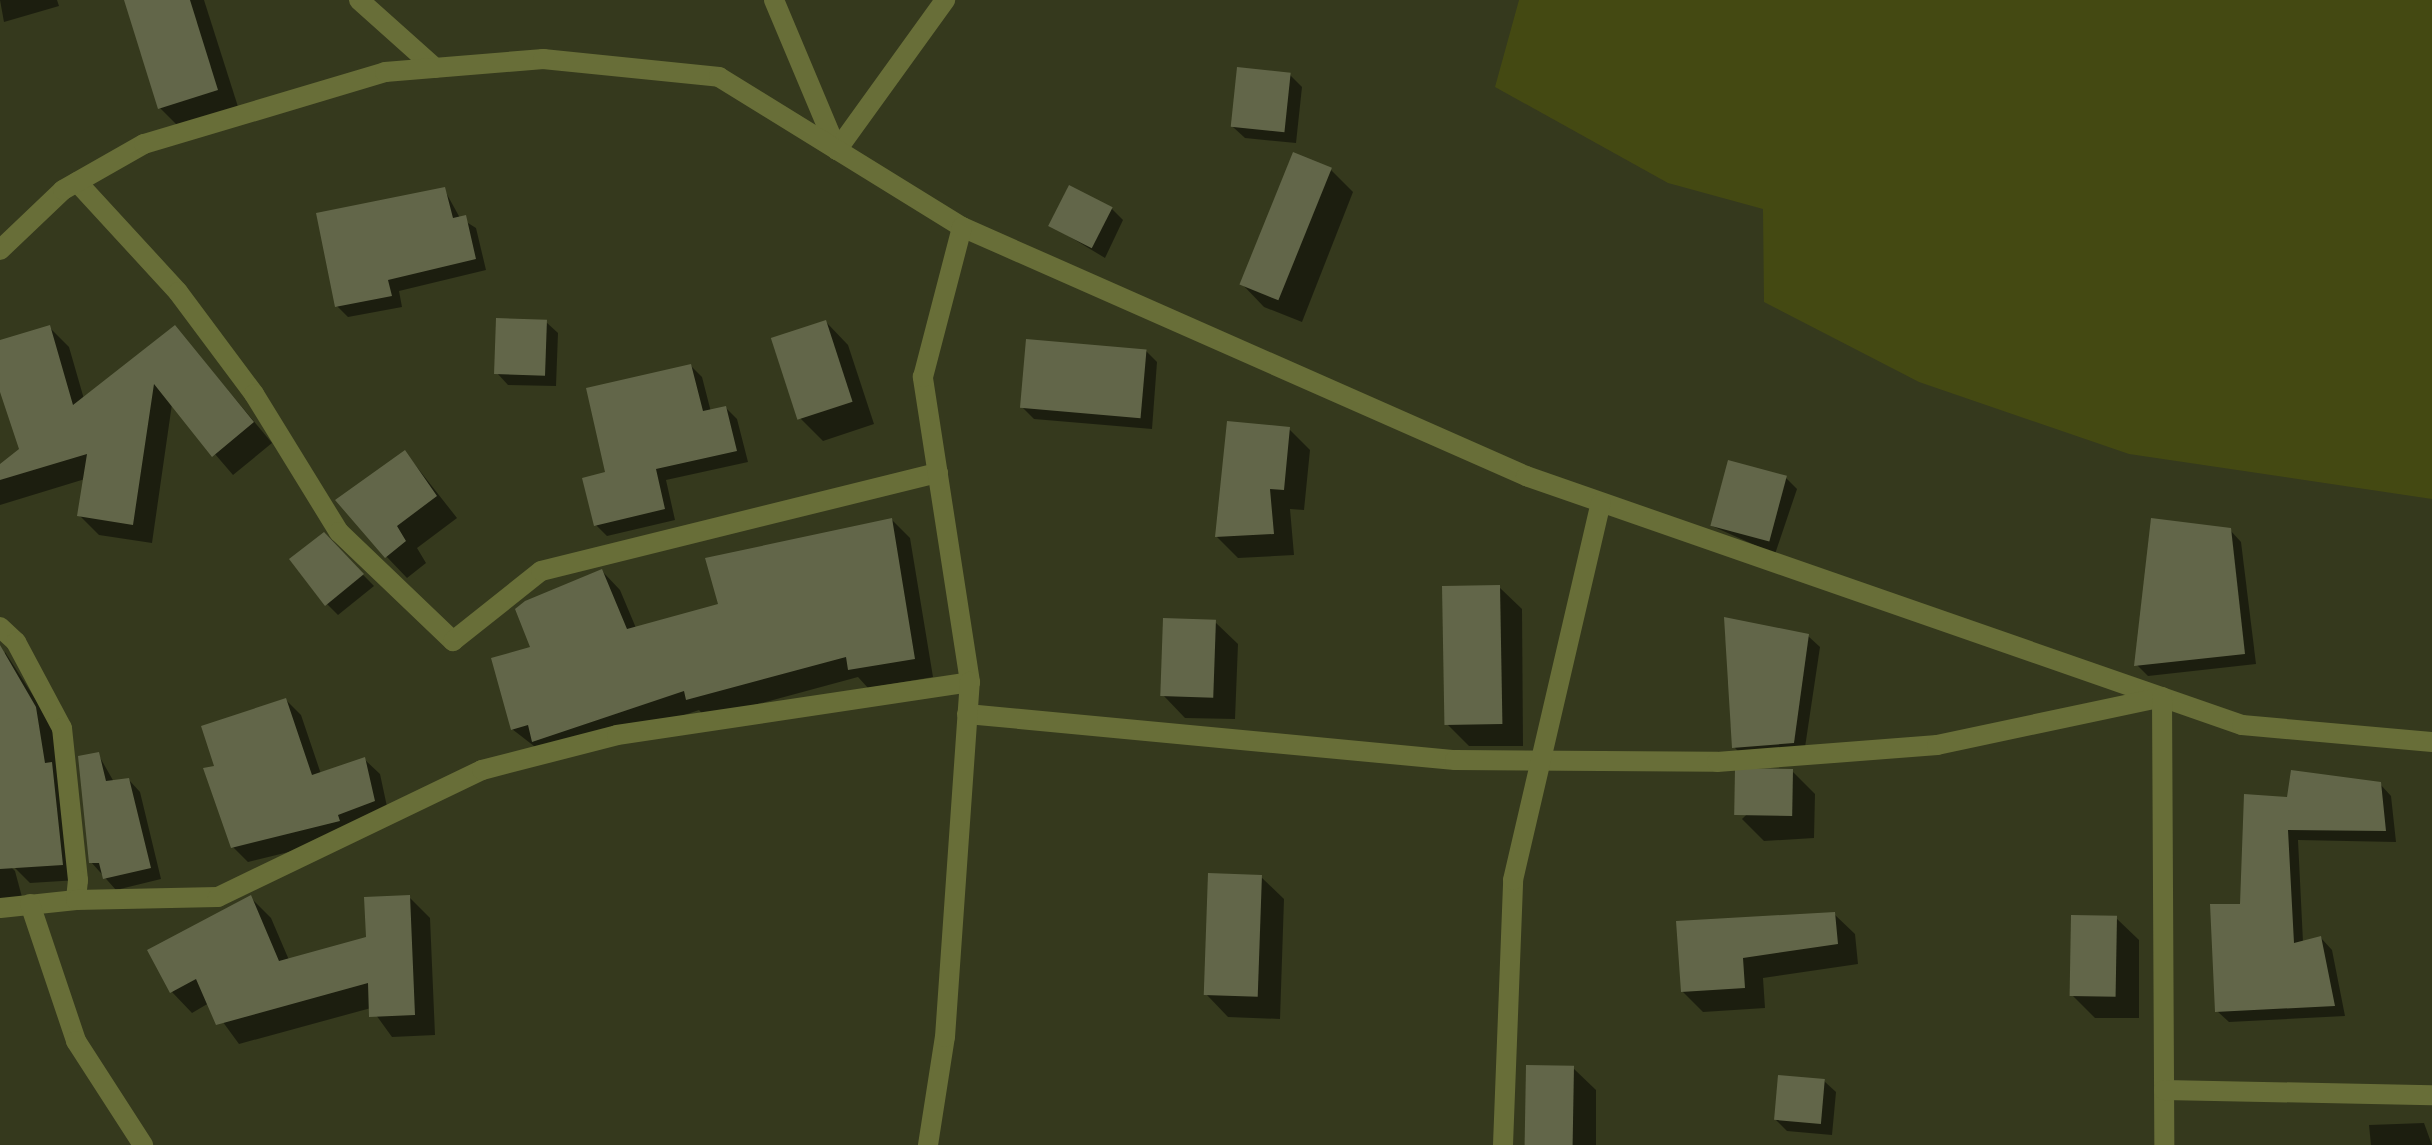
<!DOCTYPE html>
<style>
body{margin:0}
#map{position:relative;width:2432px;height:1145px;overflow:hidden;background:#35391d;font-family:"Source Sans 3",sans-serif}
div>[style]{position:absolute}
.green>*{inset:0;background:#444912}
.shadow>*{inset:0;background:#0007}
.building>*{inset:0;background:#626649;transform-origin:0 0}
.minor>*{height:20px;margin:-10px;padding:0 10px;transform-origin:10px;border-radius:10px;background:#686e38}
span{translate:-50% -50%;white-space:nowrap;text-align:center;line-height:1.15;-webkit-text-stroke:6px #1d1f13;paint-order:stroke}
</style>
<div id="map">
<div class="green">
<i style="clip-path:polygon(1519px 0,2432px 0,2432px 499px,2129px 454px,1919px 382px,1764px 302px,1763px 209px,1668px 183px,1495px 87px)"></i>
</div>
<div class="shadow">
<i style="clip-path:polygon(0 0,57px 0,59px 6px,4px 22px)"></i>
<i style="clip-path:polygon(126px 0,204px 0,240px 113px,182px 130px,160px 108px)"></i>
<i style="clip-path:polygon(1290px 75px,1302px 87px,1296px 143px,1245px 138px,1233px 127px)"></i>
<i style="clip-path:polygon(1331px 170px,1353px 192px,1302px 322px,1264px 307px,1242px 284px)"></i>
<i style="clip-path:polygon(444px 189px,460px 218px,476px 228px,486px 270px,399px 291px,402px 307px,348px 317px,337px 306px)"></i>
<i style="clip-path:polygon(1112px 209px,1123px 220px,1105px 258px,1052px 226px)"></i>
<i style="clip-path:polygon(546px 322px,558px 333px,556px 386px,508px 385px,497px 373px)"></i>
<i style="clip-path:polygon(826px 322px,848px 345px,874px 424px,823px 441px,800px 418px)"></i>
<i style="clip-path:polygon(49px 327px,69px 347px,84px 399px,175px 327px,272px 443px,233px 475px,172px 404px,152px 543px,99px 535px,79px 515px,85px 479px,0 505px,0 468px,21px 449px,0 382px,0 342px)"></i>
<i style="clip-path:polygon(1146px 351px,1157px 362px,1152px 429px,1034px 419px,1022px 407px)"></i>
<i style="clip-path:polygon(691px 366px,702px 377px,711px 412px,726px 408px,737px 419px,748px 462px,666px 480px,675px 520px,607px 536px,596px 525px)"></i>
<i style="clip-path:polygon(1289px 429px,1310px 450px,1304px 510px,1290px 509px,1294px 555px,1238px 558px,1217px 537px)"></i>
<i style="clip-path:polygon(405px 452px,457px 518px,417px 548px,426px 563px,407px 578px,386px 556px)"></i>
<i style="clip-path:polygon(1786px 478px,1797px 489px,1775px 554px,1712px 526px)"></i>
<i style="clip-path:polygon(892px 520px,910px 538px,933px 677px,868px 688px,858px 677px,706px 718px,699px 710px,552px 760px,512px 729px,533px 648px,602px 571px,620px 590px,636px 628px,720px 606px)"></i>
<i style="clip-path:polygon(2230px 530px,2241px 542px,2256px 664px,2148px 676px,2137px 665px)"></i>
<i style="clip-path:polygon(324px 535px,374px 586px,338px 615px,327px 604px)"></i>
<i style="clip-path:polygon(1499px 587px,1522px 609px,1523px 746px,1469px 746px,1447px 724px)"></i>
<i style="clip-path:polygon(1215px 622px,1238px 644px,1235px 719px,1185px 718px,1163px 695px)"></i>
<i style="clip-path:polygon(1808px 636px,1820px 647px,1804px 754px,1745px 758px,1734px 747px)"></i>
<i style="clip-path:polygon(5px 652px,52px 725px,78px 880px,30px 883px,14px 867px,0 787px)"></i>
<i style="clip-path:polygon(286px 700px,301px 715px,321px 774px,364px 759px,380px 774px,389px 816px,354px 836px,248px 862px,233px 847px,217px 768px)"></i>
<i style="clip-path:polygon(98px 754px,114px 782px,129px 780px,140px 792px,161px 879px,116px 890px,91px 862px)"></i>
<i style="clip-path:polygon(1792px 771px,1815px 794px,1814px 838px,1764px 841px,1742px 819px)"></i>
<i style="clip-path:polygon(2380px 784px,2391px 796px,2396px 842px,2298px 840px,2303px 942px,2321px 938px,2332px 950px,2345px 1016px,2229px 1022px,2217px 1011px,2242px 906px,2289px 799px)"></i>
<i style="clip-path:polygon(0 856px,15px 871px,26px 912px,0 915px)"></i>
<i style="clip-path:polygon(1261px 877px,1284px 899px,1280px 1019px,1228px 1017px,1206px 994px)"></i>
<i style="clip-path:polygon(409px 897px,430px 918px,435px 1035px,392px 1037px,371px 1008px,239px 1044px,209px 1003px,192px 1013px,172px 992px,251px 898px,271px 918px,289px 960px,368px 939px)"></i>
<i style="clip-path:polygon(1834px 914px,1855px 934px,1858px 964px,1763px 978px,1765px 1008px,1703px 1012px,1682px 991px,1678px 923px)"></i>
<i style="clip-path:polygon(2116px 918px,2139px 940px,2139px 1018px,2095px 1018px,2072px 995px)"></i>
<i style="clip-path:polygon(1573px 1068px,1596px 1090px,1596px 1145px,1528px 1145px)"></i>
<i style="clip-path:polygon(1824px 1081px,1836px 1092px,1832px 1135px,1787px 1131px,1776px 1120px)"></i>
<i style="clip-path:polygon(2424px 1123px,2432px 1145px,2371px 1145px,2369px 1125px)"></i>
</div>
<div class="building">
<i style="clip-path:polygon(124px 0,190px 0,218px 90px,158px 109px)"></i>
<i style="left:1237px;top:67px;width:54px;height:60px;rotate:6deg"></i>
<i style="left:1293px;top:152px;width:42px;height:143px;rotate:22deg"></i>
<i style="left:1069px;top:185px;width:49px;height:46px;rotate:27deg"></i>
<i style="clip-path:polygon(445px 187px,453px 218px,466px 215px,476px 259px,388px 280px,392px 296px,335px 307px,316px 213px)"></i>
<i style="left:496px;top:318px;width:51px;height:56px;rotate:2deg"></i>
<i style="left:826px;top:320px;width:86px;height:58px;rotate:72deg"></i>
<i style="clip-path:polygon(50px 325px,73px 405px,175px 325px,254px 422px,212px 457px,154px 384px,133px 525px,77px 516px,87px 454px,0 480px,0 464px,19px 449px,0 392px,0 340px)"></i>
<i style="left:1026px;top:339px;width:121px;height:69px;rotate:5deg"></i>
<i style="clip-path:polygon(691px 364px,703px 411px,726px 406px,737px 451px,656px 469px,665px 509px,594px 526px,582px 478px,605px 472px,586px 388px)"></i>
<i style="clip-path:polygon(1227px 421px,1290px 427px,1284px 490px,1270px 489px,1274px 534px,1215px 537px)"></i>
<i style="clip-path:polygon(405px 450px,437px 496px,397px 526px,406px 541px,385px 558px,335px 500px)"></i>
<i style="left:1728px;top:460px;width:61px;height:68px;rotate:15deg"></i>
<i style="clip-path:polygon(892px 518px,915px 659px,848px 670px,846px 657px,686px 700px,684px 691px,532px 742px,528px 725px,511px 730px,491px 658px,530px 647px,515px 609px,525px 601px,602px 569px,627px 629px,718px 604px,705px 558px)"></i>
<i style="clip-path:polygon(2151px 518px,2231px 528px,2245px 654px,2134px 666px)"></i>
<i style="clip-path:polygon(324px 532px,364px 574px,325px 606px,289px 559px)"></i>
<i style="left:1500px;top:585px;width:139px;height:58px;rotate:89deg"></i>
<i style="clip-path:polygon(1724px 617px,1809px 634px,1794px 743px,1732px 748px)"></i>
<i style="left:1163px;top:618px;width:53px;height:78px;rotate:2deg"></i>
<i style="clip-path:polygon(0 645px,36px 707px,45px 763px,52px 762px,63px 865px,0 869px)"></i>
<i style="clip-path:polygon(286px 698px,312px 775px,365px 757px,375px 801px,338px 815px,340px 821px,231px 848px,203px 768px,214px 766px,201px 726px)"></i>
<i style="clip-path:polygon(99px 752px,106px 781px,129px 778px,151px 868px,103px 879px,99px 863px,89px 863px,78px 756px)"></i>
<i style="left:1793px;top:769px;width:47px;height:58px;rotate:91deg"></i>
<i style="clip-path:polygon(2291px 770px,2381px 782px,2386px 831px,2288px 830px,2294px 943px,2321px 936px,2335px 1006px,2215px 1012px,2210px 904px,2240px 904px,2244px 794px,2287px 797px)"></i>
<i style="left:1208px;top:873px;width:54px;height:122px;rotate:2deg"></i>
<i style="clip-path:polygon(251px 895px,279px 961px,366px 937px,364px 897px,410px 895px,415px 1015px,369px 1017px,368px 983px,216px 1025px,196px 979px,170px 993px,147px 950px)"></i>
<i style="clip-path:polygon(1835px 912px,1838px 944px,1743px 958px,1745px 988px,1681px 992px,1676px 921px)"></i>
<i style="left:2071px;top:915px;width:46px;height:81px;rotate:1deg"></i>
<i style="left:1526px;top:1065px;width:48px;height:80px;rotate:1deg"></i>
<i style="left:1778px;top:1075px;width:47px;height:45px;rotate:5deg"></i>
</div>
<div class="minor">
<i style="left:359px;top:0;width:102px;rotate:41.8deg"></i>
<i style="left:774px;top:0;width:163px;rotate:67.2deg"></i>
<i style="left:837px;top:150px;width:185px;rotate:-54.2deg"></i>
<i style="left:77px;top:182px;width:149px;rotate:47.4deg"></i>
<i style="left:178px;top:292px;width:127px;rotate:53.3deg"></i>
<i style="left:254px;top:394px;width:162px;rotate:58.4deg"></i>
<i style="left:339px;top:532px;width:158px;rotate:43.7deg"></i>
<i style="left:453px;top:641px;width:112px;rotate:-38.5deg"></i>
<i style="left:541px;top:571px;width:409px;rotate:-13.9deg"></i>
<i style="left:0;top:250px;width:87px;rotate:-43.6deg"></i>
<i style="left:63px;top:190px;width:93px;rotate:-29.6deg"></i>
<i style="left:144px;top:144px;width:252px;rotate:-16.6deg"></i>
<i style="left:385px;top:72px;width:159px;rotate:-4.7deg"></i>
<i style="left:543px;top:59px;width:177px;rotate:5.8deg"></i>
<i style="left:719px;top:77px;width:286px;rotate:31.7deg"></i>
<i style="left:962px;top:227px;width:617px;rotate:23.82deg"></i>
<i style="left:1526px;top:476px;width:758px;rotate:19.18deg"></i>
<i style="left:2242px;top:725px;width:191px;rotate:5.1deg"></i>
<i style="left:0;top:627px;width:22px;rotate:43deg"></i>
<i style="left:16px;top:642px;width:98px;rotate:61.9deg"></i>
<i style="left:62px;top:728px;width:153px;rotate:84deg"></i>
<i style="left:78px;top:880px;width:20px;rotate:96deg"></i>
<i style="left:76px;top:900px;width:76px;rotate:174deg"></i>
<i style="left:967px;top:714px;width:490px;rotate:5.4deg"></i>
<i style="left:1455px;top:760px;width:262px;rotate:0.4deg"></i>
<i style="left:1717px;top:762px;width:221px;rotate:-4.4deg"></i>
<i style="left:1937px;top:745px;width:230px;rotate:-12deg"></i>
<i style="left:2162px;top:697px;width:448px;rotate:89.7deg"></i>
<i style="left:76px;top:900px;width:142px;rotate:-1.2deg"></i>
<i style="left:218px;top:897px;width:293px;rotate:-25.7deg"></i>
<i style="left:482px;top:770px;width:139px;rotate:-14.5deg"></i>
<i style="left:617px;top:735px;width:357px;rotate:-8.5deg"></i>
<i style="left:970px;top:682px;width:309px;rotate:-98.8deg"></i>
<i style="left:923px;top:377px;width:155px;rotate:-75.4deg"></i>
<i style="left:30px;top:904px;width:145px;rotate:71.4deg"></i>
<i style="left:76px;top:1041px;width:124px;rotate:57.2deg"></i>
<i style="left:2164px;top:1090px;width:268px;rotate:1.1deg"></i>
<i style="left:928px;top:1145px;width:109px;rotate:-81.1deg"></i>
<i style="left:945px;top:1037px;width:356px;rotate:-86deg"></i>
<i style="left:1503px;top:1145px;width:265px;rotate:-87.8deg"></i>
<i style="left:1513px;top:880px;width:387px;rotate:-76.9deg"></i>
</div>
</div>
